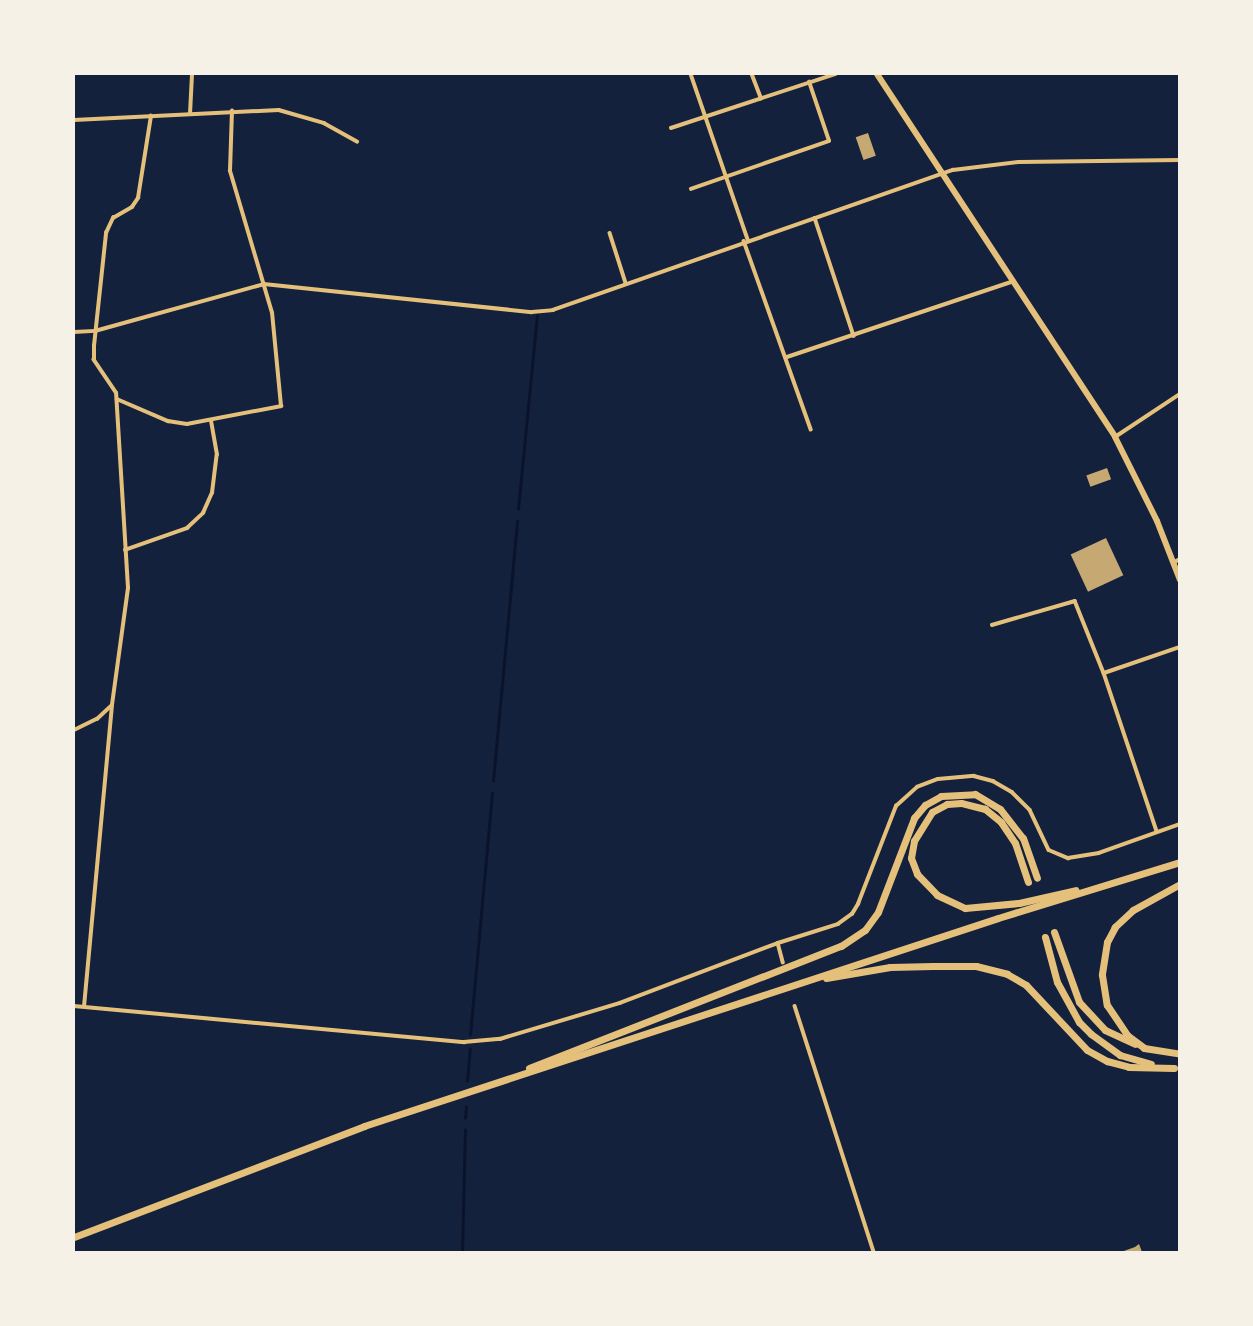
<!DOCTYPE html>
<style>
body{margin:0}
#map{position:relative;width:1253px;height:1326px;overflow:hidden;background:#14213d;font-family:"Golos Text",sans-serif}
div>[style]{position:absolute}
.stream>*{height:2.5px;margin:-1.25px;padding:0 1.25px;transform-origin:1.25px;border-radius:1.25px;background:#0b132b}
.building>*{inset:0;background:#c6a872;transform-origin:0 0}
.minor>*{height:3.5px;margin:-1.75px;padding:0 1.75px;transform-origin:1.75px;border-radius:1.75px;background:#e5c07b}
.primary>*{height:6px;margin:-3px;padding:0 3px;transform-origin:3px;border-radius:3px;background:#e5c07b}
.motorway>*{height:7px;margin:-3.5px;padding:0 3.5px;transform-origin:3.5px;border-radius:3.5px;background:#e5c07b}
span{translate:-50% -50%;white-space:nowrap;text-align:center;line-height:1.15;-webkit-text-stroke:7px #f6f1e7;paint-order:stroke}
.frame{position:absolute;inset:0;border:75px solid #f6f1e7;pointer-events:none}
</style>
<div id="map">
<div class="stream">
<i style="left:518px;top:509px;width:194px;rotate:-84.4deg"></i>
<i style="left:493px;top:781px;width:261px;rotate:-84.7deg"></i>
<i style="left:470px;top:1035px;width:243px;rotate:-84.8deg"></i>
<i style="left:467px;top:1081px;width:32px;rotate:-85deg"></i>
<i style="left:465px;top:1118px;width:11px;rotate:-85deg"></i>
<i style="left:462px;top:1252px;width:122px;rotate:-88.6deg"></i>
</div>
<div class="building">
<i style="left:868px;top:133px;width:24px;height:13px;rotate:71deg"></i>
<i style="left:1107px;top:468px;width:12px;height:22px;rotate:70deg"></i>
<i style="left:1106px;top:538px;width:41px;height:39px;rotate:65deg"></i>
<i style="clip-path:polygon(1139px 1244px,1142px 1252px,1121px 1252px,1135px 1247px)"></i>
</div>
<div class="minor">
<i style="left:691px;top:74px;width:176px;rotate:71deg"></i>
<i style="left:752px;top:74px;width:26px;rotate:69deg"></i>
<i style="left:190px;top:114px;width:40px;rotate:-87.1deg"></i>
<i style="left:74px;top:120px;width:205px;rotate:-2.8deg"></i>
<i style="left:279px;top:110px;width:47px;rotate:16.1deg"></i>
<i style="left:324px;top:123px;width:38px;rotate:29deg"></i>
<i style="left:671px;top:128px;width:173px;rotate:-18.2deg"></i>
<i style="left:691px;top:189px;width:146px;rotate:-19.2deg"></i>
<i style="left:829px;top:141px;width:62px;rotate:-108.7deg"></i>
<i style="left:815px;top:218px;width:124px;rotate:71.7deg"></i>
<i style="left:610px;top:233px;width:52px;rotate:72.3deg"></i>
<i style="left:744px;top:241px;width:200px;rotate:70.4deg"></i>
<i style="left:74px;top:332px;width:21px;rotate:-3deg"></i>
<i style="left:95px;top:331px;width:175px;rotate:-15.5deg"></i>
<i style="left:264px;top:284px;width:269px;rotate:6deg"></i>
<i style="left:532px;top:312px;width:21px;rotate:-5deg"></i>
<i style="left:553px;top:310px;width:424px;rotate:-19.3deg"></i>
<i style="left:953px;top:170px;width:66px;rotate:-6.9deg"></i>
<i style="left:1019px;top:162px;width:161px;rotate:-0.7deg"></i>
<i style="left:787px;top:357px;width:239px;rotate:-18.5deg"></i>
<i style="left:117px;top:399px;width:56px;rotate:23.3deg"></i>
<i style="left:168px;top:421px;width:19px;rotate:9deg"></i>
<i style="left:187px;top:424px;width:96px;rotate:-10.8deg"></i>
<i style="left:281px;top:406px;width:93px;rotate:-95.5deg"></i>
<i style="left:272px;top:313px;width:148px;rotate:-106.5deg"></i>
<i style="left:230px;top:171px;width:60px;rotate:-88.1deg"></i>
<i style="left:1115px;top:437px;width:78px;rotate:-33.5deg"></i>
<i style="left:125px;top:550px;width:66px;rotate:-19.5deg"></i>
<i style="left:187px;top:528px;width:22px;rotate:-43deg"></i>
<i style="left:203px;top:513px;width:22px;rotate:-66deg"></i>
<i style="left:212px;top:493px;width:38px;rotate:-83deg"></i>
<i style="left:217px;top:455px;width:35px;rotate:-100deg"></i>
<i style="left:1173px;top:563px;width:8px;rotate:-30deg"></i>
<i style="left:992px;top:625px;width:86px;rotate:-16.1deg"></i>
<i style="left:1075px;top:601px;width:78px;rotate:68.1deg"></i>
<i style="left:1104px;top:673px;width:167px;rotate:71.5deg"></i>
<i style="left:1104px;top:673px;width:80px;rotate:-18.9deg"></i>
<i style="left:74px;top:730px;width:25px;rotate:-26deg"></i>
<i style="left:97px;top:719px;width:19px;rotate:-43deg"></i>
<i style="left:778px;top:943px;width:20px;rotate:75deg"></i>
<i style="left:74px;top:1006px;width:392px;rotate:5.3deg"></i>
<i style="left:464px;top:1042px;width:36px;rotate:-5deg"></i>
<i style="left:500px;top:1039px;width:125px;rotate:-16.7deg"></i>
<i style="left:620px;top:1003px;width:169px;rotate:-20.8deg"></i>
<i style="left:778px;top:943px;width:63px;rotate:-17.6deg"></i>
<i style="left:838px;top:924px;width:17px;rotate:-36deg"></i>
<i style="left:852px;top:914px;width:12px;rotate:-59deg"></i>
<i style="left:858px;top:904px;width:105px;rotate:-68.8deg"></i>
<i style="left:896px;top:806px;width:28px;rotate:-42deg"></i>
<i style="left:917px;top:787px;width:22px;rotate:-21deg"></i>
<i style="left:938px;top:779px;width:36px;rotate:-5deg"></i>
<i style="left:974px;top:776px;width:20px;rotate:15deg"></i>
<i style="left:993px;top:781px;width:22px;rotate:30deg"></i>
<i style="left:1012px;top:792px;width:25px;rotate:45deg"></i>
<i style="left:1030px;top:810px;width:44px;rotate:64.6deg"></i>
<i style="left:1049px;top:850px;width:21px;rotate:23deg"></i>
<i style="left:1068px;top:858px;width:31px;rotate:-9deg"></i>
<i style="left:1099px;top:853px;width:86px;rotate:-19.7deg"></i>
<i style="left:795px;top:1006px;width:258px;rotate:72.2deg"></i>
<i style="left:84px;top:1007px;width:303px;rotate:-84.7deg"></i>
<i style="left:112px;top:705px;width:118px;rotate:-82.2deg"></i>
<i style="left:128px;top:588px;width:195px;rotate:-93.5deg"></i>
<i style="left:116px;top:393px;width:40px;rotate:-124deg"></i>
<i style="left:94px;top:360px;width:14px;rotate:-90deg"></i>
<i style="left:94px;top:346px;width:114px;rotate:-83.9deg"></i>
<i style="left:106px;top:233px;width:17px;rotate:-65deg"></i>
<i style="left:113px;top:218px;width:22px;rotate:-30deg"></i>
<i style="left:132px;top:207px;width:11px;rotate:-56deg"></i>
<i style="left:138px;top:198px;width:83px;rotate:-81deg"></i>
</div>
<div class="primary">
<i style="left:877px;top:74px;width:434px;rotate:56.7deg"></i>
<i style="left:1115px;top:437px;width:94px;rotate:63.4deg"></i>
<i style="left:1157px;top:521px;width:63px;rotate:68.7deg"></i>
</div>
<div class="motorway">
<i style="left:1028px;top:882px;width:41px;rotate:-108.4deg"></i>
<i style="left:1015px;top:843px;width:25px;rotate:-124deg"></i>
<i style="left:1001px;top:822px;width:21px;rotate:-141deg"></i>
<i style="left:985px;top:809px;width:25px;rotate:-166deg"></i>
<i style="left:961px;top:803px;width:14px;rotate:176deg"></i>
<i style="left:947px;top:804px;width:17px;rotate:152deg"></i>
<i style="left:932px;top:812px;width:34px;rotate:122deg"></i>
<i style="left:914px;top:841px;width:17px;rotate:100deg"></i>
<i style="left:911px;top:858px;width:17px;rotate:69deg"></i>
<i style="left:917px;top:874px;width:29px;rotate:46deg"></i>
<i style="left:937px;top:895px;width:31px;rotate:25deg"></i>
<i style="left:965px;top:908px;width:54px;rotate:-5.3deg"></i>
<i style="left:1019px;top:903px;width:58px;rotate:-12.8deg"></i>
<i style="left:1180px;top:884px;width:54px;rotate:151deg"></i>
<i style="left:1133px;top:910px;width:25px;rotate:137deg"></i>
<i style="left:1115px;top:927px;width:17px;rotate:118deg"></i>
<i style="left:1107px;top:942px;width:33px;rotate:99deg"></i>
<i style="left:1102px;top:975px;width:30px;rotate:81deg"></i>
<i style="left:1107px;top:1005px;width:36px;rotate:56deg"></i>
<i style="left:1127px;top:1035px;width:21px;rotate:37deg"></i>
<i style="left:1144px;top:1048px;width:36px;rotate:9deg"></i>
<i style="left:1054px;top:932px;width:74px;rotate:70.3deg"></i>
<i style="left:1079px;top:1002px;width:38px;rotate:47deg"></i>
<i style="left:1105px;top:1030px;width:33px;rotate:25deg"></i>
<i style="left:1045px;top:937px;width:47px;rotate:75.1deg"></i>
<i style="left:1057px;top:982px;width:46px;rotate:61.2deg"></i>
<i style="left:1079px;top:1022px;width:17px;rotate:45deg"></i>
<i style="left:1091px;top:1034px;width:36px;rotate:36deg"></i>
<i style="left:1120px;top:1055px;width:32px;rotate:16deg"></i>
<i style="left:826px;top:978px;width:65px;rotate:-9.8deg"></i>
<i style="left:890px;top:967px;width:43px;rotate:-1.3deg"></i>
<i style="left:933px;top:966px;width:43px"></i>
<i style="left:976px;top:966px;width:32px;rotate:14deg"></i>
<i style="left:1007px;top:974px;width:22px;rotate:30deg"></i>
<i style="left:1026px;top:985px;width:89px;rotate:46.8deg"></i>
<i style="left:1087px;top:1050px;width:23px;rotate:29deg"></i>
<i style="left:1107px;top:1061px;width:23px;rotate:15deg"></i>
<i style="left:1129px;top:1067px;width:45px;rotate:1.3deg"></i>
<i style="left:529px;top:1068px;width:335px;rotate:-21.4deg"></i>
<i style="left:841px;top:946px;width:29px;rotate:-34deg"></i>
<i style="left:865px;top:930px;width:22px;rotate:-54deg"></i>
<i style="left:878px;top:912px;width:101px;rotate:-69deg"></i>
<i style="left:914px;top:818px;width:17px;rotate:-50deg"></i>
<i style="left:925px;top:805px;width:18px;rotate:-29deg"></i>
<i style="left:941px;top:796px;width:34px;rotate:-3deg"></i>
<i style="left:975px;top:794px;width:29px;rotate:31deg"></i>
<i style="left:1000px;top:809px;width:37px;rotate:52deg"></i>
<i style="left:1023px;top:838px;width:42px;rotate:70.7deg"></i>
<i style="left:74px;top:1237px;width:311px;rotate:-20.9deg"></i>
<i style="left:364px;top:1126px;width:667px;rotate:-18.16deg"></i>
<i style="left:998px;top:918px;width:190px;rotate:-17.1deg"></i>
</div>
<div class="frame"></div>
</div>
